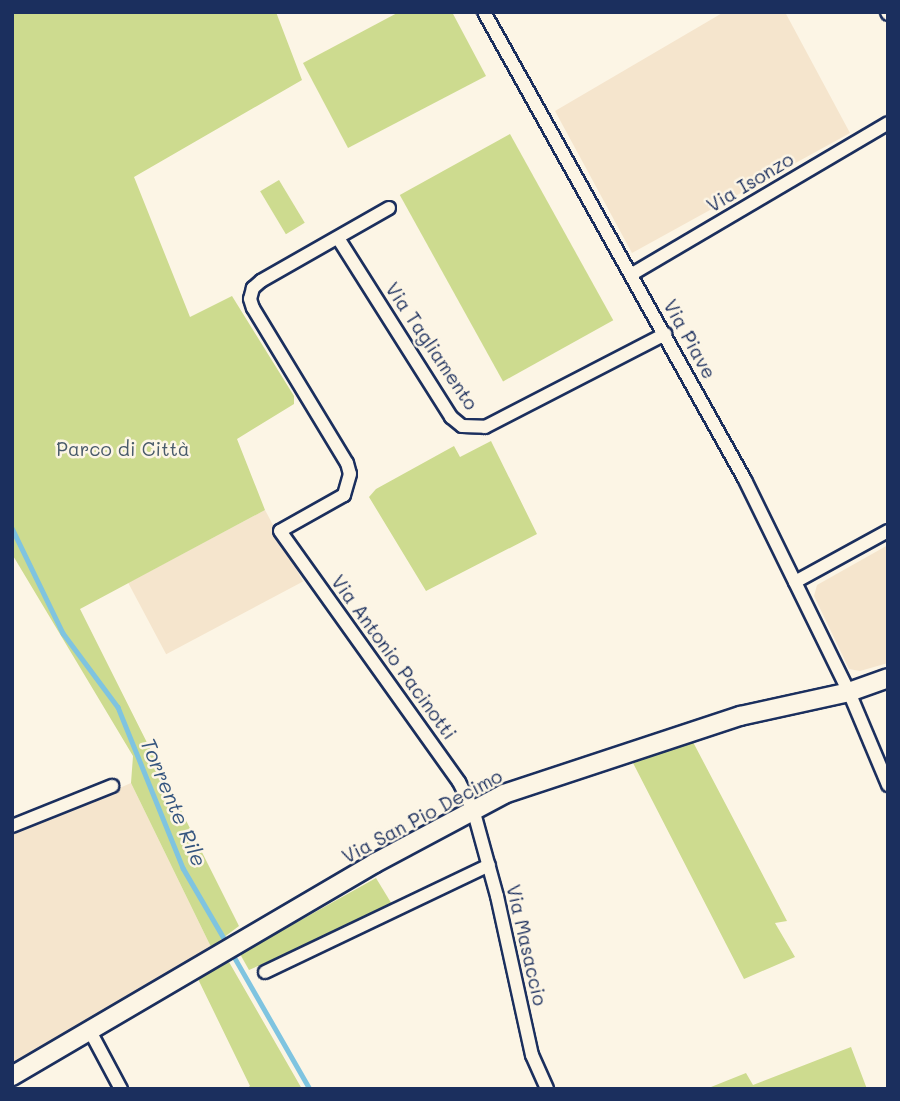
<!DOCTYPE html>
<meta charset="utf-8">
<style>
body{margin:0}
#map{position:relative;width:900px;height:1101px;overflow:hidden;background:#fcf5e5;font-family:Mali,sans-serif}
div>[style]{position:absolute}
.built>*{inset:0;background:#f5e5cd;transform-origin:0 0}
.green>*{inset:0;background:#cddb8f;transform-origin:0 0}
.stream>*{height:4.5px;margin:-2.25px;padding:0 2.25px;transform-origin:2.25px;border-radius:2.25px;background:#7fc4e0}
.roads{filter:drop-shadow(2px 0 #1b2f5e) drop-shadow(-2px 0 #1b2f5e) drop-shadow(0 2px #1b2f5e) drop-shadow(0 -2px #1b2f5e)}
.street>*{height:12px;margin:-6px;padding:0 6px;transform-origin:6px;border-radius:6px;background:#fcf5e5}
.secondary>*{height:18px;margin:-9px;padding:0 9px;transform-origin:9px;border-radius:9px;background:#fcf5e5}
span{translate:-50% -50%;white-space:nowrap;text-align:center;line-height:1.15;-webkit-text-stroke:5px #fcf5e5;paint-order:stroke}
.street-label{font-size:19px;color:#1b2f5e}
.park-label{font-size:19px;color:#485a6a}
.water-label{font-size:21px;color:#34547e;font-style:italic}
.frame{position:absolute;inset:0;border:14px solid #1b2f5e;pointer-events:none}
</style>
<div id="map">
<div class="built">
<i style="clip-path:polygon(724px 12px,785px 12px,850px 133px,632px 253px,555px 111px)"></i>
<i style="left:265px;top:510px;width:81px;height:155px;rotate:62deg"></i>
<i style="clip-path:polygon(888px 545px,888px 663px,860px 671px,849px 669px,814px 596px,817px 585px)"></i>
<i style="clip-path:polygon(131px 783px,211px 947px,12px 1063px,12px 835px)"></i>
</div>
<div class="green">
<i style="clip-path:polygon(12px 12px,276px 12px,302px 80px,134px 177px,190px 317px,232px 296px,294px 396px,294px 404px,237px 439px,265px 510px,80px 609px,239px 926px,211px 947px,131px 783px,133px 756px,12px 554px)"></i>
<i style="clip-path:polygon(399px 12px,452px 12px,486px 76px,348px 148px,303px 63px)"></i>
<i style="left:510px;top:134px;width:213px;height:126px;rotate:61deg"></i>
<i style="left:279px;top:180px;width:50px;height:22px;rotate:59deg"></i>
<i style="clip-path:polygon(491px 441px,537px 534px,426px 591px,369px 497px,376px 489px,454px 446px,460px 457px)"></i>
<i style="clip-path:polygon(693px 742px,787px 921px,775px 923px,795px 957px,744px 979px,633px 763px)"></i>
<i style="clip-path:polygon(376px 878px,393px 906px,249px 970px,240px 954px)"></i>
<i style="clip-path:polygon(229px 962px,302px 1089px,246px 1089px,250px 1086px,198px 979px)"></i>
<i style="clip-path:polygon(851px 1047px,867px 1089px,706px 1089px,746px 1073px,753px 1085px)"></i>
</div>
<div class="stream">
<i style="left:12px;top:528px;width:117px;rotate:64.1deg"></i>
<i style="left:63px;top:633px;width:92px;rotate:53.4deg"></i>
<i style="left:118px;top:707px;width:174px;rotate:68deg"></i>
<i style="left:183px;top:868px;width:89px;rotate:59.7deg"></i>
<i style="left:232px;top:953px;width:157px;rotate:60.2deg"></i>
</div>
<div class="roads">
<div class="street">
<i style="left:484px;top:12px;width:536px;rotate:60.85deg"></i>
<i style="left:745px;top:480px;width:236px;rotate:63.9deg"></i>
<i style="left:849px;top:692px;width:101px;rotate:67.2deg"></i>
<i style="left:887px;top:12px;width:2px;rotate:63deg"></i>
<i style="left:389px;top:208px;width:147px;rotate:150.3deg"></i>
<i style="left:261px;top:281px;width:11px;rotate:139deg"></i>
<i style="left:253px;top:288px;width:11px;rotate:105deg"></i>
<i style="left:250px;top:299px;width:9px;rotate:72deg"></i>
<i style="left:253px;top:308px;width:181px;rotate:58.8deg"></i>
<i style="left:347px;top:463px;width:11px;rotate:75deg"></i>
<i style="left:350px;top:474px;width:22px;rotate:106deg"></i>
<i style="left:344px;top:495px;width:73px;rotate:150.6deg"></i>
<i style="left:280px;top:531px;width:308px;rotate:54.5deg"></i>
<i style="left:459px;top:782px;width:30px;rotate:63deg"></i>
<i style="left:473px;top:809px;width:90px;rotate:74.6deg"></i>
<i style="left:497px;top:896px;width:163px;rotate:77.6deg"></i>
<i style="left:532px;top:1055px;width:37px;rotate:66deg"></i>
<i style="left:338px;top:238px;width:212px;rotate:57.7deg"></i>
<i style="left:451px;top:417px;width:14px;rotate:39deg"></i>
<i style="left:462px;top:426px;width:23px;rotate:2deg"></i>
<i style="left:485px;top:427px;width:203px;rotate:-27.3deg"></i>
<i style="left:632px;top:274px;width:297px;rotate:-30.5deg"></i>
<i style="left:795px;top:582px;width:106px;rotate:-28.7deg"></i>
<i style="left:12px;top:826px;width:108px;rotate:-21.8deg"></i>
<i style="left:265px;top:972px;width:248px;rotate:-25.5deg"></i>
<i style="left:90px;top:1031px;width:66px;rotate:61.9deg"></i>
</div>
<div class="secondary">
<i style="left:12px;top:1076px;width:421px;rotate:-30.4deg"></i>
<i style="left:375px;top:863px;width:146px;rotate:-28.1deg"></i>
<i style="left:504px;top:794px;width:249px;rotate:-18.3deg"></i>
<i style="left:740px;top:716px;width:112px;rotate:-12.4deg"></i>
<i style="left:849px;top:692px;width:41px;rotate:-19.7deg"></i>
</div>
</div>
<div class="street-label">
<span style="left:750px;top:182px;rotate:-31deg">Via Isonzo</span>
<span style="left:690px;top:339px;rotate:61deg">Via Piave</span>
<span style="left:432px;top:346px;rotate:56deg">Via Tagliamento</span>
<span style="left:394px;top:657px;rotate:54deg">Via Antonio Pacinotti</span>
<span style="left:422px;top:816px;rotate:-28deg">Via San Pio Decimo</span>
<span style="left:527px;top:945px;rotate:77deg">Via Masaccio</span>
</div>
<div class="park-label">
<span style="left:123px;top:449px">Parco di Città</span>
</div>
<div class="water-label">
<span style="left:174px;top:802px;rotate:67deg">Torrente Rile</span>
</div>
<div class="frame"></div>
</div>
